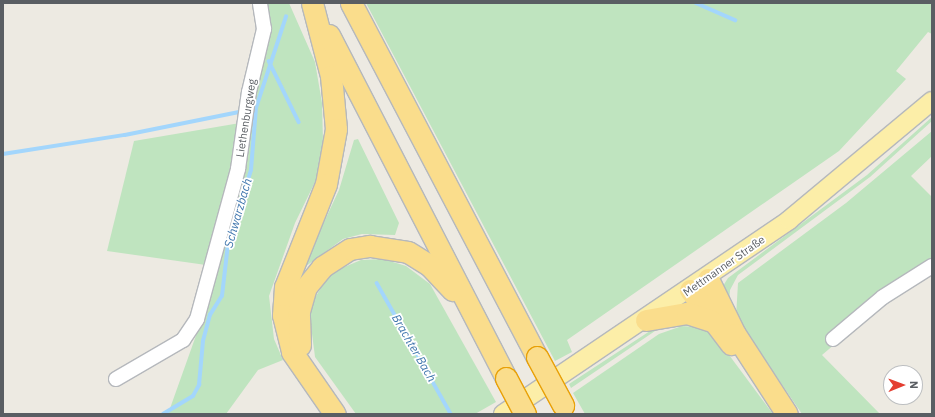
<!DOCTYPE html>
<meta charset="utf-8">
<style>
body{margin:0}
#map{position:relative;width:935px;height:417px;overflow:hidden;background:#edeae2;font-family:"IBM Plex Sans",sans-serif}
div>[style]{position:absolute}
.green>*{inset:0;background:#bfe4bf}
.stream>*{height:3.5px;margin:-1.75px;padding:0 1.75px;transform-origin:1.75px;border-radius:1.75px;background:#a3d6fc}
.roads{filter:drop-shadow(1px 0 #b5b8bc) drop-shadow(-1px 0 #b5b8bc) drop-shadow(0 1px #b5b8bc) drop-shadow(0 -1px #b5b8bc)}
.minor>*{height:14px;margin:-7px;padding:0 7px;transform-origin:7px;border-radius:7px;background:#fff}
.major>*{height:18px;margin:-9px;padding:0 9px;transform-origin:9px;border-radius:9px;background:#fceea8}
.highway>*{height:21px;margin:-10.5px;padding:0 10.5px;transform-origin:10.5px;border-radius:10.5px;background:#fadd8c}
.bridges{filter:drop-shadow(1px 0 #e8a007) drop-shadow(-1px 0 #e8a007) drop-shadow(0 1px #e8a007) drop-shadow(0 -1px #e8a007)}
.highway-bridge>*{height:21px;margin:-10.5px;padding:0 10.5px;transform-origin:10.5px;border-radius:10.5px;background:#fadd8c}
span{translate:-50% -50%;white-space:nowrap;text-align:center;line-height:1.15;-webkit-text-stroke:3.5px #fff;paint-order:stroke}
.street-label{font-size:11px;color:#5a5e63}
.water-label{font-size:12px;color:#4177ae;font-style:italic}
.frame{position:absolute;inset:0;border:4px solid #5a5e63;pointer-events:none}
.north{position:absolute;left:883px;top:365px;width:40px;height:40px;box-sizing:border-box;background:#fff;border:1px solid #bdbfc1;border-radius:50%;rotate:89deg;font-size:11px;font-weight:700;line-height:16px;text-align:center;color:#5a5e63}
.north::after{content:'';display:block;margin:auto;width:14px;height:18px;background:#e43e31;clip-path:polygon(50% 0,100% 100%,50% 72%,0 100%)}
</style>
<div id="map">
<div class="green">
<i style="clip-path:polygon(264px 3px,289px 3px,315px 62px,322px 103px,323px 141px,317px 178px,295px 223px,269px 296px,274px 339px,283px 360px,258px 370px,226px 414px,168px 414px,209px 299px)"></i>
<i style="clip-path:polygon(366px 3px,932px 3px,932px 34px,928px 32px,896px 71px,906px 79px,839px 151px,567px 340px,572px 352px,555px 361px)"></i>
<i style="clip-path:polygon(932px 117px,932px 121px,870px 177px,738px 275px,730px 290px,729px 304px,723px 286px,728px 278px,867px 175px)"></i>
<i style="clip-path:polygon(240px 123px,232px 173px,206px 265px,107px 251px,134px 141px)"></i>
<i style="clip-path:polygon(932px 131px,932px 156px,911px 176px,932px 197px,932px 272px,889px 298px,822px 355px,880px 414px,802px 414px,736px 317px,738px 283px,846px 203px)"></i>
<i style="clip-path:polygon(358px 139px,399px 223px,395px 235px,362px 234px,343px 239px,302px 269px,339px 190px,354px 140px)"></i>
<i style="clip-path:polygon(383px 259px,406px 266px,430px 284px,496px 402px,475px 414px,356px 414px,315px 357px,310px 318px,313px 301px,330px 273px,361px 260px)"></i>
<i style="clip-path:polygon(669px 323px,658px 329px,571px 388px,569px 384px,653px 329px)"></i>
<i style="clip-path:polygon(682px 326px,709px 328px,773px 414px,585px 414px,573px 393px,659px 334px)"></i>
</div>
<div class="stream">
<i style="left:696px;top:3px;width:43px;rotate:23.6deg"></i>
<i style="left:269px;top:61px;width:68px;rotate:63.8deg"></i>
<i style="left:3px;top:154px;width:123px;rotate:-8.9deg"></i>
<i style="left:125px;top:135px;width:116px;rotate:-11.4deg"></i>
<i style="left:377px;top:283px;width:150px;rotate:60.5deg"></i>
<i style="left:163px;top:414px;width:35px;rotate:-31deg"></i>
<i style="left:193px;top:396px;width:13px;rotate:-61deg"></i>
<i style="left:199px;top:385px;width:44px;rotate:-84.8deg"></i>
<i style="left:203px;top:341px;width:27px;rotate:-75deg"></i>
<i style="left:210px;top:315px;width:22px;rotate:-58deg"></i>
<i style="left:222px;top:296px;width:52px;rotate:-83.4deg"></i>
<i style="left:228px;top:244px;width:77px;rotate:-72.7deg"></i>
<i style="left:251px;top:170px;width:62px;rotate:-85.4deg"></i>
<i style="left:256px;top:108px;width:96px;rotate:-71.8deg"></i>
</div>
<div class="roads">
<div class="minor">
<i style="left:833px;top:339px;width:65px;rotate:-40deg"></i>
<i style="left:883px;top:297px;width:58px;rotate:-32.3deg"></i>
<i style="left:116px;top:379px;width:78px;rotate:-30.2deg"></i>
<i style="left:183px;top:340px;width:25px;rotate:-56deg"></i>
<i style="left:197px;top:319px;width:156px;rotate:-74.7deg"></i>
<i style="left:238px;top:169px;width:78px;rotate:-81.9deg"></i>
<i style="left:249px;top:92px;width:65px;rotate:-76.6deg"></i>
<i style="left:264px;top:29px;width:26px;rotate:-99deg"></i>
</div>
<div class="major">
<i style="left:503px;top:414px;width:346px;rotate:-34.1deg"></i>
<i style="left:789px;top:220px;width:186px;rotate:-39.8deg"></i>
</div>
<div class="highway">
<i style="left:312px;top:3px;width:75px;rotate:75.4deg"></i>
<i style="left:331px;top:76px;width:53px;rotate:84.6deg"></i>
<i style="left:336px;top:129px;width:56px;rotate:100.3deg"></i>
<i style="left:326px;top:184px;width:111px;rotate:111.7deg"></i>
<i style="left:285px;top:287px;width:28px;rotate:94deg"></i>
<i style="left:283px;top:315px;width:38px;rotate:76deg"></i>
<i style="left:292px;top:352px;width:75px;rotate:55.3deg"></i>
<i style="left:351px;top:3px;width:400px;rotate:62.3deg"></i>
<i style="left:329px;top:35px;width:386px;rotate:62.7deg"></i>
<i style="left:708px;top:279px;width:61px;rotate:63.9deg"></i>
<i style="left:735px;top:334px;width:95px;rotate:57deg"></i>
<i style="left:690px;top:290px;width:68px;rotate:52.8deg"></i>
<i style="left:646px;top:320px;width:42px;rotate:-9.7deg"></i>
<i style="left:687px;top:313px;width:26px;rotate:18deg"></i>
<i style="left:300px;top:345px;width:34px;rotate:-92deg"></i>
<i style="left:299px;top:311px;width:25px;rotate:-74deg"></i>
<i style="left:306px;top:287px;width:26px;rotate:-51deg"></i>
<i style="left:322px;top:267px;width:33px;rotate:-33deg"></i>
<i style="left:350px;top:249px;width:20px;rotate:-9deg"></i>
<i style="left:370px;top:246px;width:38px;rotate:9deg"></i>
<i style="left:408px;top:252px;width:26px;rotate:32deg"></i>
<i style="left:430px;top:266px;width:33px;rotate:47deg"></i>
</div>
</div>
<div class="bridges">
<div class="highway-bridge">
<i style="left:537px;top:357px;width:55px;rotate:61.6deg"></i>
<i style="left:506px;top:378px;width:41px;rotate:62.2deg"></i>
</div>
</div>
<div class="street-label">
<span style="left:246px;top:118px;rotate:-81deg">Liethenburgweg</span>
<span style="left:724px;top:266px;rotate:-35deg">Mettmanner Straße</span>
</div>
<div class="water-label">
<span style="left:238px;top:213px;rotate:-74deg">Schwarzbach</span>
<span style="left:414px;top:348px;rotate:60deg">Brachter Bach</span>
</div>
<div class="frame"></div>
<div class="north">N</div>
</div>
